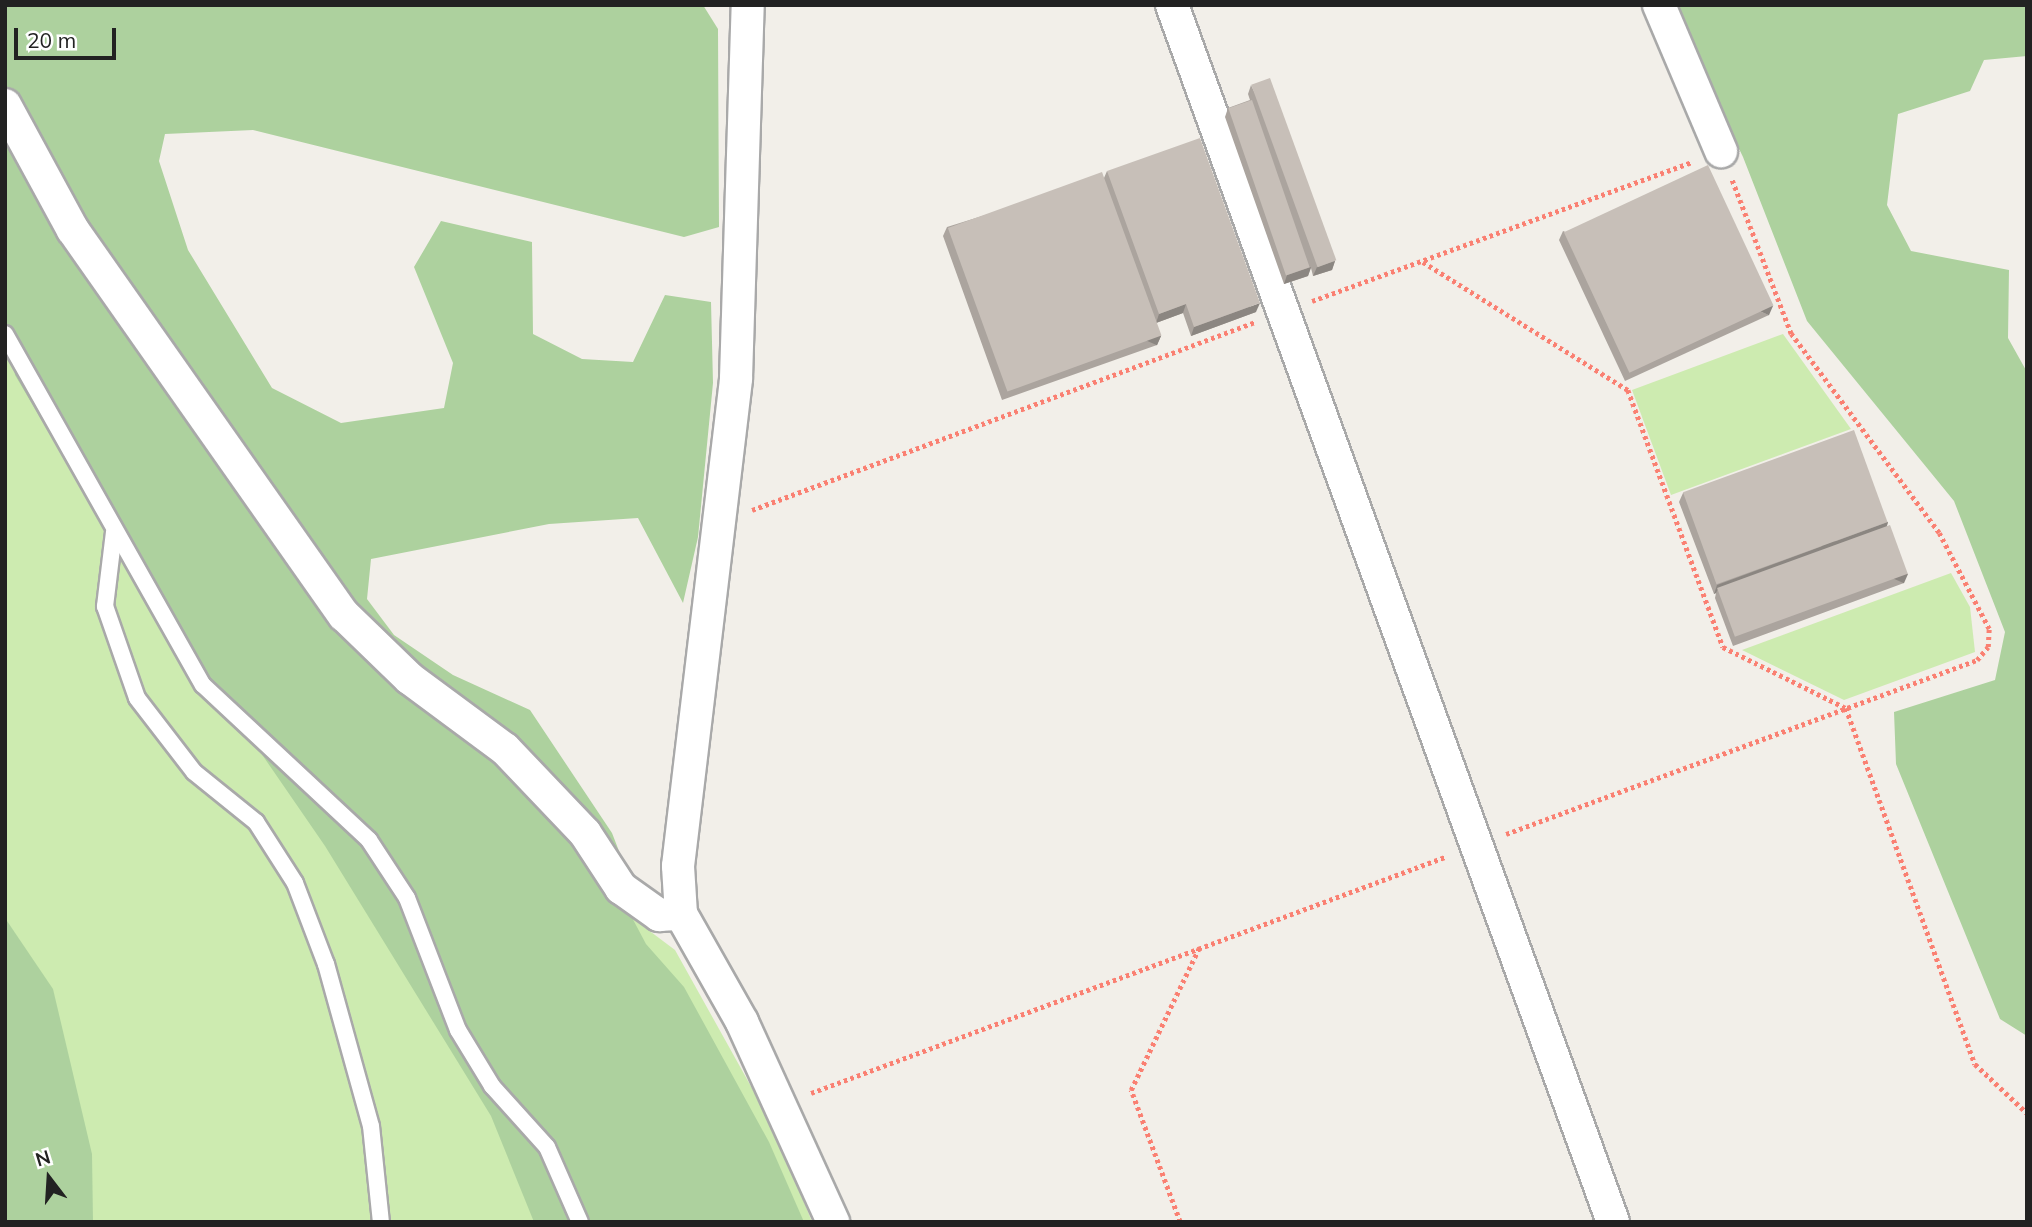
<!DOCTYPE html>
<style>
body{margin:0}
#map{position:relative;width:2032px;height:1227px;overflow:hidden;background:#f2efe9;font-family:Mulish,sans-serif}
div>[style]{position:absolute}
.grass>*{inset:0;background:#cdebb0}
.forest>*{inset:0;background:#add19e}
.path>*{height:4.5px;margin-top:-2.25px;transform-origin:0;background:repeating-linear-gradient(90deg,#fa8072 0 3.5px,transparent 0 7px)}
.roads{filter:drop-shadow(2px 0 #a9a9a9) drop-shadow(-2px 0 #a9a9a9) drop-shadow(0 2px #a9a9a9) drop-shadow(0 -2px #a9a9a9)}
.service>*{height:16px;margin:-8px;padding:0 8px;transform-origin:8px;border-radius:8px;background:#fff}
.minor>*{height:32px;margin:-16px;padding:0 16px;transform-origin:16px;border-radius:16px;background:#fff}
.wall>*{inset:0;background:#aba49e}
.shaded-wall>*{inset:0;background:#8b8681;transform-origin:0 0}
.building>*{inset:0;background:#c7bfb8;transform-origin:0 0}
span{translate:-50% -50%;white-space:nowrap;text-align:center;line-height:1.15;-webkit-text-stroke:7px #fff;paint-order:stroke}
.frame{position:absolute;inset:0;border:7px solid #222;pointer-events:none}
.north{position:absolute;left:14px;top:1143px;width:70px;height:70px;-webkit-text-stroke:5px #fff;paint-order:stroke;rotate:343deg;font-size:19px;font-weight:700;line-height:28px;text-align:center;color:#222}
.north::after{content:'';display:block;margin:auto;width:24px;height:32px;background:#222;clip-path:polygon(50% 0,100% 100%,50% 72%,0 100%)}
.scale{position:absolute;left:14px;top:28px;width:102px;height:32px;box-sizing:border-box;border:4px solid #222;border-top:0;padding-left:9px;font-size:21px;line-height:24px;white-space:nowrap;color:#222;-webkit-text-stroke:5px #fff;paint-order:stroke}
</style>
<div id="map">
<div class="grass">
<i style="clip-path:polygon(5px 127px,315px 597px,627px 914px,675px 950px,777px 1133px,812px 1222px,5px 1222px)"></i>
<i style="clip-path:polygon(1783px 334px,1851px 429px,1671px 495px,1632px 390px)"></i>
<i style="clip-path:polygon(1951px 573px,1970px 607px,1975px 652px,1844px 700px,1742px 650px)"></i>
</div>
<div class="forest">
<i style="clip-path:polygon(5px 5px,703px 5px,718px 29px,719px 227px,684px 237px,253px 130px,165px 134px,159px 161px,188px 250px,272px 388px,341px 423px,444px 408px,453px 363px,414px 267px,441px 221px,532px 242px,533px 334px,582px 359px,633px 362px,665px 295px,711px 302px,713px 383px,698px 537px,683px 603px,638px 518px,549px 524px,371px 559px,367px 599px,394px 635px,453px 675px,530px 710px,612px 833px,624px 864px,620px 895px,646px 944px,684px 987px,769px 1142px,804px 1222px,534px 1222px,491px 1116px,325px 846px,201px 666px,100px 485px,55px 443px,15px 375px,5px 316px)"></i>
<i style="clip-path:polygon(1670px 5px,2027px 5px,2027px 56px,1984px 60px,1970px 91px,1898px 114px,1887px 205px,1911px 251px,2009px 270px,2008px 338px,2027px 372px,2027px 1036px,2000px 1019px,1896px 764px,1894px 712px,1995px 680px,2005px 632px,1954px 501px,1807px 321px,1743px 157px)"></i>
<i style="clip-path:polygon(5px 918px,53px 989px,92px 1154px,93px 1222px,5px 1222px)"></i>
</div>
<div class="path">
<i style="left:1423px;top:262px;width:242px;rotate:32deg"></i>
<i style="left:1628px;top:390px;width:274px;rotate:69.7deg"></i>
<i style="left:1723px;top:647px;width:137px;rotate:26.4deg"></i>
<i style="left:1846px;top:708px;width:379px;rotate:70.1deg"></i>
<i style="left:1975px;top:1064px;width:71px;rotate:43.3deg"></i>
<i style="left:1312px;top:301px;width:405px;rotate:-20.1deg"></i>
<i style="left:752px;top:510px;width:537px;rotate:-20.49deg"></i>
<i style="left:1506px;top:834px;width:502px;rotate:-20.28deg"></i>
<i style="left:1977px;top:660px;width:17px;rotate:-50deg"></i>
<i style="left:1988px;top:647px;width:18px;rotate:-87deg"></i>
<i style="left:1989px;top:629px;width:108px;rotate:-117.5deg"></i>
<i style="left:1939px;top:533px;width:248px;rotate:-126.6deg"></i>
<i style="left:1791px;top:334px;width:165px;rotate:-111deg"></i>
<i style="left:811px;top:1093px;width:676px;rotate:-20.42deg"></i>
<i style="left:1180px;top:1222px;width:141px;rotate:-110.4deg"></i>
<i style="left:1131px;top:1090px;width:157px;rotate:-64.4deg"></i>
</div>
<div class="roads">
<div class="service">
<i style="left:5px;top:334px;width:403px;rotate:60.6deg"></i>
<i style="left:203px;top:685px;width:227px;rotate:43deg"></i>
<i style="left:369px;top:840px;width:69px;rotate:56.8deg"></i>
<i style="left:407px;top:898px;width:142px;rotate:68.9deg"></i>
<i style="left:458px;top:1030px;width:66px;rotate:58.7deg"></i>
<i style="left:492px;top:1086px;width:82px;rotate:48deg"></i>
<i style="left:547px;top:1147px;width:82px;rotate:66.3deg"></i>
<i style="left:114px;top:532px;width:75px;rotate:96.9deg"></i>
<i style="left:105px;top:606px;width:97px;rotate:70.8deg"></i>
<i style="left:137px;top:698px;width:93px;rotate:52.4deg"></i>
<i style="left:194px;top:772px;width:80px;rotate:38.9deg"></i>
<i style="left:256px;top:822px;width:72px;rotate:57.4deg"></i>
<i style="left:295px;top:883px;width:87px;rotate:69.1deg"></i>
<i style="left:326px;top:964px;width:168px;rotate:74.5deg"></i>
<i style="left:371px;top:1126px;width:97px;rotate:84.1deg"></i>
</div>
<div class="minor">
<i style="left:1172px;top:5px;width:1294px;rotate:70.08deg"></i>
<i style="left:1659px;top:5px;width:159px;rotate:67deg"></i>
<i style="left:5px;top:105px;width:142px;rotate:61.5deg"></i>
<i style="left:73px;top:230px;width:471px;rotate:54.9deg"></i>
<i style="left:344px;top:615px;width:91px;rotate:44.1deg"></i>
<i style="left:409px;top:678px;width:119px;rotate:36.5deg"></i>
<i style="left:505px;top:749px;width:116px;rotate:46.4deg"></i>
<i style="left:585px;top:833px;width:66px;rotate:56.8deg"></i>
<i style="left:621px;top:888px;width:47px;rotate:35.4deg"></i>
<i style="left:659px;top:915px;width:22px;rotate:-3deg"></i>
<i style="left:681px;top:914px;width:124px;rotate:60.5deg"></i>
<i style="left:742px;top:1022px;width:220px;rotate:65.5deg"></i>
<i style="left:681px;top:914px;width:48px;rotate:-93.6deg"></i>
<i style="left:678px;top:866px;width:491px;rotate:-83.2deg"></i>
<i style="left:736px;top:378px;width:373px;rotate:-88.2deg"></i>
</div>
</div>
<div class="wall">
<i style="clip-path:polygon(1251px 85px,1335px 261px,1332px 270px,1313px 276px,1311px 268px,1308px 276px,1284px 284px,1225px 117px,1228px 108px,1250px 100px,1248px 94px)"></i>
<i style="clip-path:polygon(1107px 171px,1256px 312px,1191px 336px,1183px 313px,1156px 323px,1161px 336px,1157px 345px,1002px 400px,943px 236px,947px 227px,1104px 178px)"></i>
<i style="clip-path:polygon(1563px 231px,1769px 315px,1625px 381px,1559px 240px)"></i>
<i style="clip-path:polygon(1683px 493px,1888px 522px,1887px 526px,1904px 583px,1733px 646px,1715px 598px,1716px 593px,1714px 594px,1679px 502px)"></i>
</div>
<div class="shaded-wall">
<i style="clip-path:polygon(1335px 261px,1332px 270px,1313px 276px,1317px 267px)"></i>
<i style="clip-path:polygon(1311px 267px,1308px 276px,1284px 284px,1287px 275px)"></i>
<i style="clip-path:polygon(1260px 303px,1256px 312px,1191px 336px,1194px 327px)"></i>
<i style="clip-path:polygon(1186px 304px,1183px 313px,1156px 323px,1159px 314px)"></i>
<i style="left:1773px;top:306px;width:10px;height:159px;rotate:114deg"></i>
<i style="left:1161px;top:336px;width:10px;height:165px;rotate:114deg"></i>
<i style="clip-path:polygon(1888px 522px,1885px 531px,1718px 589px,1716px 593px,1714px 594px,1717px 585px)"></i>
<i style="left:1908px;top:574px;width:10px;height:183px;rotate:114deg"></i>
</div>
<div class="building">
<i style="left:1270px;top:78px;width:194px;height:20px;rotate:70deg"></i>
<i style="left:1252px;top:100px;width:177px;height:25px;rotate:71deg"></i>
<i style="clip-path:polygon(1200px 138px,1260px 303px,1194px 327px,1186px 304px,1159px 314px,1107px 171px)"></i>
<i style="left:1708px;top:165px;width:155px;height:159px;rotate:65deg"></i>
<i style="left:1102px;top:172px;width:174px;height:164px;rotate:70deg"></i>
<i style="left:1854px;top:430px;width:98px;height:182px;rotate:70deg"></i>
<i style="left:1890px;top:525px;width:52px;height:184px;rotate:70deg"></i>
</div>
<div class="frame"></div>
<div class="north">N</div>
<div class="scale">20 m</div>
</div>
